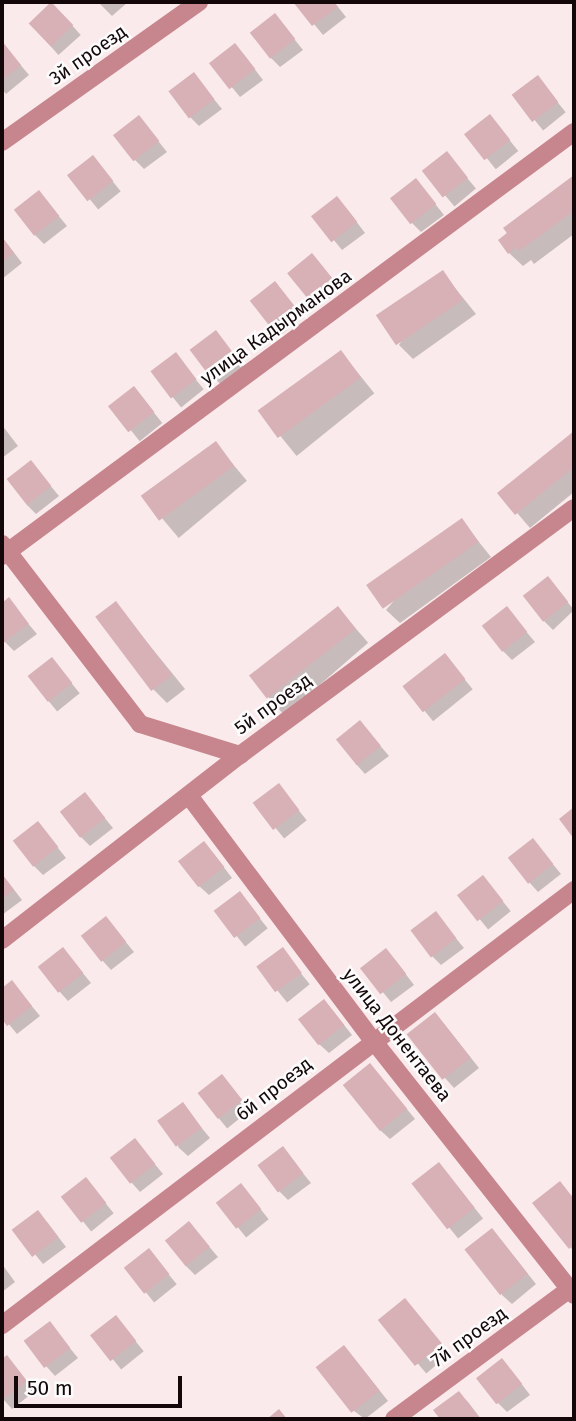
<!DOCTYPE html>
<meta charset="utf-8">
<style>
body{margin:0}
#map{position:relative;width:576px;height:1421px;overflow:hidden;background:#faeaeb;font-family:"Fira Sans",sans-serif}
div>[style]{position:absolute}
.shadow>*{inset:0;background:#0003;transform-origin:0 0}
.building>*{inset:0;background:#d7b1b5;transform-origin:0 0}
.minor>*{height:18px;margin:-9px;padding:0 9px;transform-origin:9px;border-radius:9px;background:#c7868e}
span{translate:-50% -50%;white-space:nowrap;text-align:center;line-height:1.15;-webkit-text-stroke:5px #fbfbfb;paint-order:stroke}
.street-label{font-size:19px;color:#130709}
.frame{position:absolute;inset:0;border:4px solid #130709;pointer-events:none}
.scale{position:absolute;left:14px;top:1376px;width:168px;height:32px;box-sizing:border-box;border:4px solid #130709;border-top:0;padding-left:9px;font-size:21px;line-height:24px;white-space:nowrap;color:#130709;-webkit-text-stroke:5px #fbfbfb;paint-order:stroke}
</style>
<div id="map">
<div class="shadow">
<i style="clip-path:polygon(98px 2px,128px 2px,112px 16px)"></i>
<i style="clip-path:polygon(296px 2px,334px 2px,346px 17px,323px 35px)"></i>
<i style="left:52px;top:3px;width:43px;height:30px;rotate:48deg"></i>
<i style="clip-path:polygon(275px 15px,303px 50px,280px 67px,271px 58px)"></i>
<i style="clip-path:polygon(2px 43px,29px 75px,6px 94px,2px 89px)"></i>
<i style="clip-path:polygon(244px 55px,263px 80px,240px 97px,212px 63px)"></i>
<i style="clip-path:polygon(194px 75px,222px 109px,199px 126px,190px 117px)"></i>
<i style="left:538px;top:78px;width:44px;height:29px;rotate:51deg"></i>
<i style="left:490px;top:116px;width:45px;height:29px;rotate:51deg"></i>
<i style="clip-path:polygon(139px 117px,167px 152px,144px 169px,135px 160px)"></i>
<i style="left:447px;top:154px;width:45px;height:28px;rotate:50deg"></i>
<i style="left:93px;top:157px;width:44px;height:29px;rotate:51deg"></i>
<i style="clip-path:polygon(574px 177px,574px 234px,534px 264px,531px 260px,523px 266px,509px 253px,506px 228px)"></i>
<i style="clip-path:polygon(416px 180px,444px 215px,421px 232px,412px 223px)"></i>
<i style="clip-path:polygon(39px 192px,67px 226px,44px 244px,35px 235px)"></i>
<i style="clip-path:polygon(346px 208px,365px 233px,342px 250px,314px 216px)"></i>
<i style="clip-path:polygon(2px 237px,22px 263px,2px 279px)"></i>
<i style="clip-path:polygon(312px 255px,341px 289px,318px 307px,308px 298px)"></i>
<i style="clip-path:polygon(443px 273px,476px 314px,413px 359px,399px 345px)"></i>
<i style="left:275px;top:283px;width:44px;height:29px;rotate:51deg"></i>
<i style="left:216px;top:333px;width:44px;height:29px;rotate:51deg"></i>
<i style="left:341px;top:352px;width:53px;height:100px;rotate:51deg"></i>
<i style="left:176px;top:355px;width:44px;height:29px;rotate:51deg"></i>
<i style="left:134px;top:388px;width:45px;height:29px;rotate:51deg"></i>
<i style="clip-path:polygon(2px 425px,18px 446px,2px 458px)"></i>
<i style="clip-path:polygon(574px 433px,574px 492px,530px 528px,500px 493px)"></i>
<i style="left:216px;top:444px;width:48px;height:89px;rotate:50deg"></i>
<i style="clip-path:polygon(31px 462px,59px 496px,36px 514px,27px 505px)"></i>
<i style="clip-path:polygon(462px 521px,491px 557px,400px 623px,386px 610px)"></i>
<i style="clip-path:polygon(548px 578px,574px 610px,553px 630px,544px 621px)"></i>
<i style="clip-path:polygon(8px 600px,37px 634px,14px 651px,2px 639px,2px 605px)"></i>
<i style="clip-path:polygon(116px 604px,185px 689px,167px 703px,153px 689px)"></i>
<i style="left:338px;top:608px;width:46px;height:111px;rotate:49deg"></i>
<i style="clip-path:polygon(506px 608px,535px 642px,512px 660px,502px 650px)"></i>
<i style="left:445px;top:655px;width:44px;height:51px;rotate:51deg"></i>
<i style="left:52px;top:659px;width:44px;height:29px;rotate:51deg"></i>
<i style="clip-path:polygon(360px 722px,389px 756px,365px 774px,356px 764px)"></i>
<i style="left:279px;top:786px;width:44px;height:29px;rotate:51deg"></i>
<i style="clip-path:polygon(85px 794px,113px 828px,90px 846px,81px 837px)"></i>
<i style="clip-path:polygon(38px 823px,66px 858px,43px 875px,34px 866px)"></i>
<i style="clip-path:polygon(533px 840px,561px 874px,538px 892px,529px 882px)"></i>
<i style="clip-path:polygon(213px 853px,232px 878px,209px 895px,199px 886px)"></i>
<i style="clip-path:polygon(2px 874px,22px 900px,2px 915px)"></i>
<i style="left:483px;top:877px;width:44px;height:29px;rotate:51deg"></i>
<i style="left:240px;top:894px;width:44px;height:29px;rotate:51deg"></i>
<i style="clip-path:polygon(436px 914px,464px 948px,441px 965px,432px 956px)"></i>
<i style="clip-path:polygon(106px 918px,134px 952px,111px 970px,102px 960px)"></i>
<i style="clip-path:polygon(63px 949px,91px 983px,68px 1001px,59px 991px)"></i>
<i style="left:282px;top:950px;width:44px;height:29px;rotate:51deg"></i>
<i style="clip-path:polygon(395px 960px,414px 985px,391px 1002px,363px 968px)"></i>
<i style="clip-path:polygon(12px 982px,40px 1016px,17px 1034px,2px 1016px,2px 990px)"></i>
<i style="clip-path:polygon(333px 1011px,352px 1035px,329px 1053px,319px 1044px)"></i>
<i style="clip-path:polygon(444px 1024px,479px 1068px,454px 1088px,445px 1078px)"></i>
<i style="clip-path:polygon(379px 1075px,415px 1119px,390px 1139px,380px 1130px)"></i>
<i style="left:222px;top:1076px;width:44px;height:29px;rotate:51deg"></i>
<i style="clip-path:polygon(182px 1104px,210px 1138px,188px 1156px,178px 1147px)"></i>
<i style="clip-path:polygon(135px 1140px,163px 1174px,140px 1192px,131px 1182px)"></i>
<i style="clip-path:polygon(283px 1149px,311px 1183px,288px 1200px,279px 1191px)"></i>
<i style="left:439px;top:1164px;width:70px;height:32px;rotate:51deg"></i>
<i style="left:86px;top:1179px;width:44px;height:29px;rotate:51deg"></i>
<i style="left:241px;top:1185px;width:44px;height:29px;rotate:51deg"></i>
<i style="clip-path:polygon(569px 1193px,574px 1199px,574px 1251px,570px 1247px)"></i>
<i style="clip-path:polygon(47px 1222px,66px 1247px,43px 1264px,15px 1230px)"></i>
<i style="clip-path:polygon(189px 1223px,218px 1257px,195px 1275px,185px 1265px)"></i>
<i style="clip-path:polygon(501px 1240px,536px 1284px,512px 1304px,502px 1295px)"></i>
<i style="left:149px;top:1250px;width:44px;height:29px;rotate:51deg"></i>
<i style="clip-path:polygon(2px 1264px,15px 1282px,2px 1292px)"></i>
<i style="left:405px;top:1300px;width:70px;height:31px;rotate:50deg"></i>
<i style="left:116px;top:1317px;width:44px;height:29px;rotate:51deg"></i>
<i style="clip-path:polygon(50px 1324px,78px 1358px,55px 1376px,46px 1366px)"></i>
<i style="clip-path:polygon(7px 1357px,35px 1391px,12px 1409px,2px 1398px,2px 1361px)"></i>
<i style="clip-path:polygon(353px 1357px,388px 1401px,365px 1419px,354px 1411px)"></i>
<i style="clip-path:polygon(511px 1370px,530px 1395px,507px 1412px,498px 1403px)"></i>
<i style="clip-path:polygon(459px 1393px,468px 1402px,481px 1419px,442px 1419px,436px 1410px)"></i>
</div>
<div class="building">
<i style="left:51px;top:2px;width:32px;height:31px;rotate:46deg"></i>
<i style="clip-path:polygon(293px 2px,334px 2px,338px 7px,312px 26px)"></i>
<i style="left:275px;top:13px;width:33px;height:32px;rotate:52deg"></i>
<i style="clip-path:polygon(2px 41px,21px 65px,2px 81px)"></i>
<i style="left:235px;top:43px;width:33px;height:33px;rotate:52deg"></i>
<i style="left:194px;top:72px;width:34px;height:32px;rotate:53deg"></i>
<i style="left:538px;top:75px;width:34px;height:33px;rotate:53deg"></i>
<i style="left:490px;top:114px;width:33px;height:33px;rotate:52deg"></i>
<i style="left:139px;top:115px;width:33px;height:33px;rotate:52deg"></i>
<i style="left:447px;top:151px;width:34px;height:32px;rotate:52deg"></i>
<i style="left:93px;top:155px;width:33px;height:33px;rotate:52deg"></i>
<i style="clip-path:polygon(574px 175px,574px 211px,519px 251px,516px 247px,508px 254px,498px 240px,507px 233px,503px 228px)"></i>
<i style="left:416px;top:178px;width:33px;height:33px;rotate:52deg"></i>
<i style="left:39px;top:190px;width:33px;height:32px;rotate:52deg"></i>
<i style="left:337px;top:196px;width:33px;height:33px;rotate:52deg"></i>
<i style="clip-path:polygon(2px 237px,14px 253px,2px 262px)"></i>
<i style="left:312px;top:253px;width:33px;height:32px;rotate:51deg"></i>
<i style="left:443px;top:270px;width:36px;height:81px;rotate:56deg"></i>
<i style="left:275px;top:281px;width:33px;height:32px;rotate:52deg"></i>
<i style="left:216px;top:330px;width:34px;height:33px;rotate:53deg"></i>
<i style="left:341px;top:350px;width:34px;height:103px;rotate:54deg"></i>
<i style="left:176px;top:352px;width:34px;height:32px;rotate:53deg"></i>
<i style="left:134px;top:386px;width:33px;height:33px;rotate:52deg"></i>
<i style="clip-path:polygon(574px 431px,574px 467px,515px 515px,497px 493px)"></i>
<i style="left:216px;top:441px;width:31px;height:93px;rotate:54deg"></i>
<i style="left:31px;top:460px;width:33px;height:31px;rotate:52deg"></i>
<i style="left:462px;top:518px;width:29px;height:117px;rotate:55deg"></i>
<i style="left:548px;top:576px;width:33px;height:32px;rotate:52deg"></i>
<i style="clip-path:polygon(9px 597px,29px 624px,3px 643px,2px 603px)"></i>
<i style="left:116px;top:601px;width:93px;height:26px;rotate:53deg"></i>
<i style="left:338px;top:606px;width:29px;height:113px;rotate:52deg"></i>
<i style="left:507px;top:606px;width:33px;height:32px;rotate:52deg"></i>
<i style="left:445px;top:653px;width:33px;height:54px;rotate:52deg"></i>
<i style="left:52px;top:657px;width:33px;height:31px;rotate:52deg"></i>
<i style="left:360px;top:720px;width:33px;height:31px;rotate:51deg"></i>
<i style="left:279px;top:783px;width:34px;height:33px;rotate:53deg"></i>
<i style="left:85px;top:792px;width:33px;height:32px;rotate:52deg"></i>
<i style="clip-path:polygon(574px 807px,574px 839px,559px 819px)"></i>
<i style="left:38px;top:821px;width:33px;height:32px;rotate:52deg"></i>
<i style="left:533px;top:838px;width:33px;height:32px;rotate:52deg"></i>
<i style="left:204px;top:841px;width:33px;height:33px;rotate:52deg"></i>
<i style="clip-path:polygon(2px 874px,14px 890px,2px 899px)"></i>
<i style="left:483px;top:875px;width:33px;height:33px;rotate:52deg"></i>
<i style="left:240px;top:891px;width:34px;height:33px;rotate:53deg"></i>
<i style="left:436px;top:911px;width:34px;height:32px;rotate:53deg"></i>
<i style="left:106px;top:916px;width:33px;height:32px;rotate:52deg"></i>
<i style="left:63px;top:947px;width:33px;height:32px;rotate:52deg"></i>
<i style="left:283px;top:947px;width:32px;height:33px;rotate:54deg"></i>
<i style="left:386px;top:948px;width:33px;height:33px;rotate:52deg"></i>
<i style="clip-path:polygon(12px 980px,32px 1006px,7px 1026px,2px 1019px,2px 988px)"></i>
<i style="left:324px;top:999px;width:33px;height:33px;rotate:52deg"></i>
<i style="left:435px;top:1012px;width:58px;height:36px;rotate:52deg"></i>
<i style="left:370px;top:1063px;width:59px;height:35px;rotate:51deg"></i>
<i style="left:222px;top:1074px;width:33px;height:31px;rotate:52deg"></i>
<i style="left:183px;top:1102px;width:32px;height:32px;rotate:54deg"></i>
<i style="left:135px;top:1138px;width:33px;height:32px;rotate:52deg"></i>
<i style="left:283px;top:1146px;width:34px;height:32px;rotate:53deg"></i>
<i style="left:439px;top:1162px;width:58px;height:35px;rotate:52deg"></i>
<i style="left:86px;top:1177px;width:33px;height:32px;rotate:52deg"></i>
<i style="clip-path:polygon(560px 1181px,574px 1199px,574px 1244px,569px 1249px,532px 1203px)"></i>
<i style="left:241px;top:1183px;width:33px;height:32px;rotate:52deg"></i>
<i style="left:38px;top:1210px;width:34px;height:33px;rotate:53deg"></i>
<i style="left:189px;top:1221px;width:33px;height:31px;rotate:51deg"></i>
<i style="left:492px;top:1228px;width:58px;height:35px;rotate:52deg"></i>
<i style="left:149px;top:1248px;width:33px;height:32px;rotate:52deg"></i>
<i style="left:405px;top:1298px;width:59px;height:35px;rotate:51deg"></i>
<i style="left:116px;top:1315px;width:33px;height:33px;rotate:52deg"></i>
<i style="left:50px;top:1321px;width:34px;height:33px;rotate:53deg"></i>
<i style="left:344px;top:1345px;width:58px;height:36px;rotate:52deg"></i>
<i style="clip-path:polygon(7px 1355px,27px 1381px,2px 1400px,2px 1359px)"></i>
<i style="left:502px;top:1358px;width:33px;height:33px;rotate:52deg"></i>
<i style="clip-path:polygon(459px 1391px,479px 1417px,440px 1419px,433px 1410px)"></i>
<i style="clip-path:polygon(279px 1409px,287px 1419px,267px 1419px)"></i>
</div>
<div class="minor">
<i style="left:2px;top:142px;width:242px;rotate:-35.4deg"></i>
<i style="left:2px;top:544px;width:227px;rotate:52.5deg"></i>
<i style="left:140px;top:724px;width:105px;rotate:17.2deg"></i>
<i style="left:2px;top:556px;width:712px;rotate:-36.55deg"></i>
<i style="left:190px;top:797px;width:303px;rotate:53.1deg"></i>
<i style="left:372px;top:1039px;width:326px;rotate:51.7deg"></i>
<i style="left:2px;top:940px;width:301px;rotate:-37.9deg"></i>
<i style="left:240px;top:755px;width:415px;rotate:-36.5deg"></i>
<i style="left:2px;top:1325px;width:719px;rotate:-37.25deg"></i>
<i style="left:394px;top:1419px;width:219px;rotate:-36.5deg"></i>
</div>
<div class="street-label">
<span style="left:88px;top:55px;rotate:-35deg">3й проезд</span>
<span style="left:276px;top:327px;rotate:-36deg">улица Кадырманова</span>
<span style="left:273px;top:704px;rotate:-36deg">5й проезд</span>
<span style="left:397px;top:1035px;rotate:52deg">улица Донентаева</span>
<span style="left:274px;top:1089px;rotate:-38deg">6й проезд</span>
<span style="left:469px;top:1337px;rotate:-36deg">7й проезд</span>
</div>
<div class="frame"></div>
<div class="scale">50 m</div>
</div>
